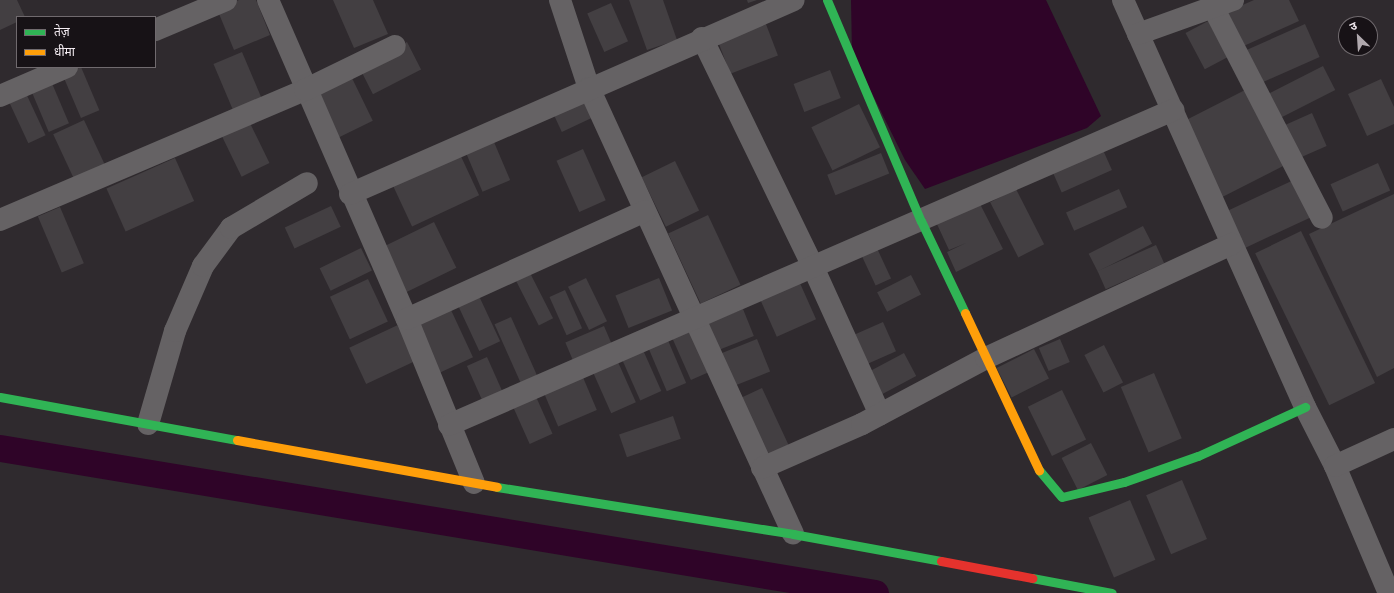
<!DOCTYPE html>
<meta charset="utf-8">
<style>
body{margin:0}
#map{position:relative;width:1394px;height:593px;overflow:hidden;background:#2f2a2e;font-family:Lora,"Noto Sans Devanagari",serif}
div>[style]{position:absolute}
.water>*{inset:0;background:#2f0428}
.canal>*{height:27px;margin:-13.5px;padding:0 13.5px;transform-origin:13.5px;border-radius:13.5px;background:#2f0428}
.building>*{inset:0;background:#433f42;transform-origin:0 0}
.street>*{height:22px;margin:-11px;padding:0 11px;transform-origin:11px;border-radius:11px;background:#656264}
.fast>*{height:9px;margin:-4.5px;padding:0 4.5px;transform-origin:4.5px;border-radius:4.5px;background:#30b455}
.slow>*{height:9px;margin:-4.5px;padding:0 4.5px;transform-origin:4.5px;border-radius:4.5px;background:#ff9f0a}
.jam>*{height:9px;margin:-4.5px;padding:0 4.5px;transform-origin:4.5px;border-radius:4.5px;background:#e5322d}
span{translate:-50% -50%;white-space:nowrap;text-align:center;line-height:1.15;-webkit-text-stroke:3.5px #171216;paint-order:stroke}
.legend{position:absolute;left:16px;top:16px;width:140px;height:52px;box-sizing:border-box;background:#171216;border:1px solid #706a6e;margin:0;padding:5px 7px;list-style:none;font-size:12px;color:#f5edf3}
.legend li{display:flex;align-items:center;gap:8px;height:20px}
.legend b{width:20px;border:1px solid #706a6e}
.north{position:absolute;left:1338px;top:16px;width:40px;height:40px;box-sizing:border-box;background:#171216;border:1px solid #706a6e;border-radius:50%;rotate:335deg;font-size:11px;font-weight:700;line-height:16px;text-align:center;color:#f5edf3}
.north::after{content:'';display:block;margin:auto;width:14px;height:18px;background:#b0a9ae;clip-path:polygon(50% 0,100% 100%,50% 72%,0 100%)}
</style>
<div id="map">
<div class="water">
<i style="clip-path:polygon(851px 0,1046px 0,1101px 116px,1087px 128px,925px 189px,905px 160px,852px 53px)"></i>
</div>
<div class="canal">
<i style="left:0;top:448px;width:887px;rotate:9.41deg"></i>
</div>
<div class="building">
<i style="clip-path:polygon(0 0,17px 0,25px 17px,17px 17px,17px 22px,0 30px)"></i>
<i style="clip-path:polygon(239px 0,256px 0,270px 35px,234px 50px,217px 9px)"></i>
<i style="clip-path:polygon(333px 0,373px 0,388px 34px,354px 48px)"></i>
<i style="clip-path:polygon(629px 0,663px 0,677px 40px,647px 50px)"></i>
<i style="clip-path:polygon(747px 0,757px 0,748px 3px)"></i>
<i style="clip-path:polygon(1254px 0,1289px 0,1299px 21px,1237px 49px,1222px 14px)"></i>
<i style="left:611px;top:3px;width:42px;height:26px;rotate:66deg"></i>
<i style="left:764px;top:19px;width:39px;height:51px;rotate:69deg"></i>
<i style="left:1212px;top:19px;width:41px;height:30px;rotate:62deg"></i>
<i style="left:1305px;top:24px;width:36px;height:64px;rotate:66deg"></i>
<i style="left:407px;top:42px;width:31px;height:54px;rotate:63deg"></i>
<i style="left:242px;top:52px;width:54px;height:31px;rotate:67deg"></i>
<i style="left:1323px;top:66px;width:27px;height:64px;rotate:63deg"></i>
<i style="left:81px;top:67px;width:47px;height:20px;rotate:67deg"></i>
<i style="left:830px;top:70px;width:30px;height:39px;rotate:69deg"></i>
<i style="left:350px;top:74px;width:52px;height:46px;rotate:64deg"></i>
<i style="clip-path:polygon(1381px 79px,1394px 107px,1394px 124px,1367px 136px,1348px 94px)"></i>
<i style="left:51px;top:81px;width:46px;height:22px;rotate:67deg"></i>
<i style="left:24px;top:89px;width:51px;height:19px;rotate:65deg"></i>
<i style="left:1247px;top:89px;width:85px;height:71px;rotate:63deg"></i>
<i style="left:588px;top:91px;width:26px;height:41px;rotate:65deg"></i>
<i style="left:859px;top:104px;width:48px;height:53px;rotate:64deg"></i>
<i style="left:1312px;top:113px;width:36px;height:35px;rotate:66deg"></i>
<i style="left:248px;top:119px;width:49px;height:31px;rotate:64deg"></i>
<i style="left:84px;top:120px;width:51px;height:34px;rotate:65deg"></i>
<i style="left:491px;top:135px;width:49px;height:30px;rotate:67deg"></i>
<i style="left:583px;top:149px;width:56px;height:29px;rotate:66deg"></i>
<i style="left:458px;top:150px;width:50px;height:74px;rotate:65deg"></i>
<i style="left:1103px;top:150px;width:22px;height:55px;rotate:66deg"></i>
<i style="left:881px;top:153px;width:22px;height:58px;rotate:68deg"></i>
<i style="left:175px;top:158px;width:47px;height:75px;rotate:66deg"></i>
<i style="left:675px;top:161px;width:55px;height:37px;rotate:64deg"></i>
<i style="left:1378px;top:163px;width:30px;height:52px;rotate:66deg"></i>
<i style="left:1298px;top:178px;width:41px;height:77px;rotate:65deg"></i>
<i style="left:1016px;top:189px;width:62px;height:29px;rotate:63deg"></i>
<i style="left:1119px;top:189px;width:20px;height:58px;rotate:66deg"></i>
<i style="clip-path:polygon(1394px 194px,1394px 368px,1377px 377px,1309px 234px)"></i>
<i style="clip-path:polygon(979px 202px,1003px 249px,956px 272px,947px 252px,966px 243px,949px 250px,936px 222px)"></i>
<i style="left:331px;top:206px;width:23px;height:51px;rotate:65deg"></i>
<i style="left:60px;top:207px;width:61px;height:24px;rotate:67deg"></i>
<i style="left:708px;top:215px;width:77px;height:44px;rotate:65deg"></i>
<i style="left:434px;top:222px;width:51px;height:61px;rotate:64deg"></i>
<i style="left:1143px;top:226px;width:20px;height:61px;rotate:63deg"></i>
<i style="left:1301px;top:231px;width:169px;height:51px;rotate:64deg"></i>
<i style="left:875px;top:244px;width:38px;height:17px;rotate:65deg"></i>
<i style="left:1156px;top:245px;width:20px;height:64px;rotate:66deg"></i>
<i style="left:361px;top:248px;width:25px;height:46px;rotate:64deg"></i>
<i style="left:529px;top:271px;width:53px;height:16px;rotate:63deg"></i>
<i style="left:911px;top:275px;width:22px;height:38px;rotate:63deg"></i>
<i style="left:586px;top:278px;width:48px;height:20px;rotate:64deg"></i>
<i style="left:659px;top:278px;width:35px;height:47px;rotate:68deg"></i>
<i style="left:368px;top:279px;width:47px;height:42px;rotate:65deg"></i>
<i style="left:799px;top:281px;width:42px;height:43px;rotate:66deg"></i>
<i style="left:565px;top:290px;width:42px;height:17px;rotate:66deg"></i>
<i style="left:479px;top:296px;width:50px;height:23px;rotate:65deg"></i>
<i style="left:743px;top:309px;width:29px;height:38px;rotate:68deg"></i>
<i style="left:451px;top:310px;width:52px;height:38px;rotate:65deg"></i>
<i style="left:511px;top:317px;width:66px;height:18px;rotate:66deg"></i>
<i style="left:883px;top:322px;width:32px;height:39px;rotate:66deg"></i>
<i style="left:400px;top:324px;width:40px;height:56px;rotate:65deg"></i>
<i style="left:604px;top:326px;width:21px;height:42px;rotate:67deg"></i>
<i style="left:692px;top:326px;width:49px;height:23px;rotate:66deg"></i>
<i style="left:667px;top:338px;width:49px;height:21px;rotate:67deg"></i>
<i style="left:757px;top:339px;width:35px;height:39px;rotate:68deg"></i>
<i style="left:1060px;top:339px;width:25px;height:23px;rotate:67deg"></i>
<i style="left:1104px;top:345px;width:42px;height:22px;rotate:63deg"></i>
<i style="left:1034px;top:349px;width:33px;height:42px;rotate:63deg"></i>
<i style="left:643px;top:350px;width:45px;height:23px;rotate:66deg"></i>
<i style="left:904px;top:353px;width:26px;height:42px;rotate:62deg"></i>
<i style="left:487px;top:357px;width:37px;height:22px;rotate:66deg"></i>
<i style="left:618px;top:362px;width:44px;height:27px;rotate:66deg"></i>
<i style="left:1154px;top:373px;width:71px;height:36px;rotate:67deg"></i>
<i style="left:582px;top:375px;width:38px;height:42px;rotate:67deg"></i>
<i style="left:762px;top:388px;width:64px;height:23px;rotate:65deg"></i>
<i style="left:533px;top:390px;width:48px;height:25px;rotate:66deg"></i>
<i style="left:1062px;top:390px;width:55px;height:38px;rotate:64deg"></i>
<i style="left:673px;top:416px;width:24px;height:57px;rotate:71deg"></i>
<i style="left:1091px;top:443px;width:36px;height:33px;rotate:63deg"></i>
<i style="left:1182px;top:480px;width:64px;height:39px;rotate:67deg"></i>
<i style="left:1130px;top:500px;width:65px;height:45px;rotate:67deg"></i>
</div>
<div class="street">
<i style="left:268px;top:0;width:348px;rotate:66.5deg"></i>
<i style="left:407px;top:319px;width:177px;rotate:67.8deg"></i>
<i style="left:560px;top:0;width:93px;rotate:71.8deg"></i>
<i style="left:589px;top:88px;width:490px;rotate:65.4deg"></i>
<i style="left:1123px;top:0;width:446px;rotate:65.9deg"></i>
<i style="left:1305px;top:407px;width:66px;rotate:63deg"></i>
<i style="left:1335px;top:466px;width:138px;rotate:67deg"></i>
<i style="left:1213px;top:7px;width:237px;rotate:62.7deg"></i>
<i style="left:155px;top:30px;width:77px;rotate:-22.9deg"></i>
<i style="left:1138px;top:34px;width:101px;rotate:-19.7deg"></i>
<i style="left:702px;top:38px;width:254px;rotate:64.1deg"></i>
<i style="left:813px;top:267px;width:162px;rotate:65.6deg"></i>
<i style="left:0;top:96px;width:73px;rotate:-23.4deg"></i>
<i style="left:350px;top:194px;width:484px;rotate:-23.6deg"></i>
<i style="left:0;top:220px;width:332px;rotate:-23.1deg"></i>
<i style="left:305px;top:90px;width:100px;rotate:-26.1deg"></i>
<i style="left:407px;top:319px;width:261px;rotate:-24.4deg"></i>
<i style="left:148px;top:424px;width:97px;rotate:-73.8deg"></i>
<i style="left:175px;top:331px;width:71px;rotate:-66.7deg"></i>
<i style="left:203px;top:266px;width:47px;rotate:-53.6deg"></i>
<i style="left:231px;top:228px;width:88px;rotate:-30.6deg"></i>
<i style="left:449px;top:425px;width:790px;rotate:-23.51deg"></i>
<i style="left:1335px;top:466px;width:65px;rotate:-24.6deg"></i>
<i style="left:762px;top:468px;width:109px;rotate:-23.7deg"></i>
<i style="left:862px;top:424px;width:140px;rotate:-28deg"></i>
<i style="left:986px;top:358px;width:271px;rotate:-24.9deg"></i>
</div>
<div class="fast">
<i style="left:827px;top:0;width:240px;rotate:67deg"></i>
<i style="left:921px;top:221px;width:102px;rotate:64.4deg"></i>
<i style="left:0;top:397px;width:241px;rotate:10.3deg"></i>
<i style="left:1039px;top:470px;width:35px;rotate:50deg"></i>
<i style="left:1062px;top:497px;width:64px;rotate:-13.6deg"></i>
<i style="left:1124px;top:482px;width:78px;rotate:-19.4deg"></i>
<i style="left:1198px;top:456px;width:118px;rotate:-24.6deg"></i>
<i style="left:497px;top:487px;width:300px;rotate:9deg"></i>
<i style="left:793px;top:534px;width:150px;rotate:10.3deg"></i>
<i style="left:1032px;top:578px;width:81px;rotate:10.6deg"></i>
</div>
<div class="slow">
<i style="left:965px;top:313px;width:174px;rotate:64.8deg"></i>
<i style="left:237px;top:440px;width:264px;rotate:10.2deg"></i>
</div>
<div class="jam">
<i style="left:941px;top:561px;width:93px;rotate:10.6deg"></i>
</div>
<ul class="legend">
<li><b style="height:5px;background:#30b455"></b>तेज़</li>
<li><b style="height:5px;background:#ff9f0a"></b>धीमा</li>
</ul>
<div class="north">उ</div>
</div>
